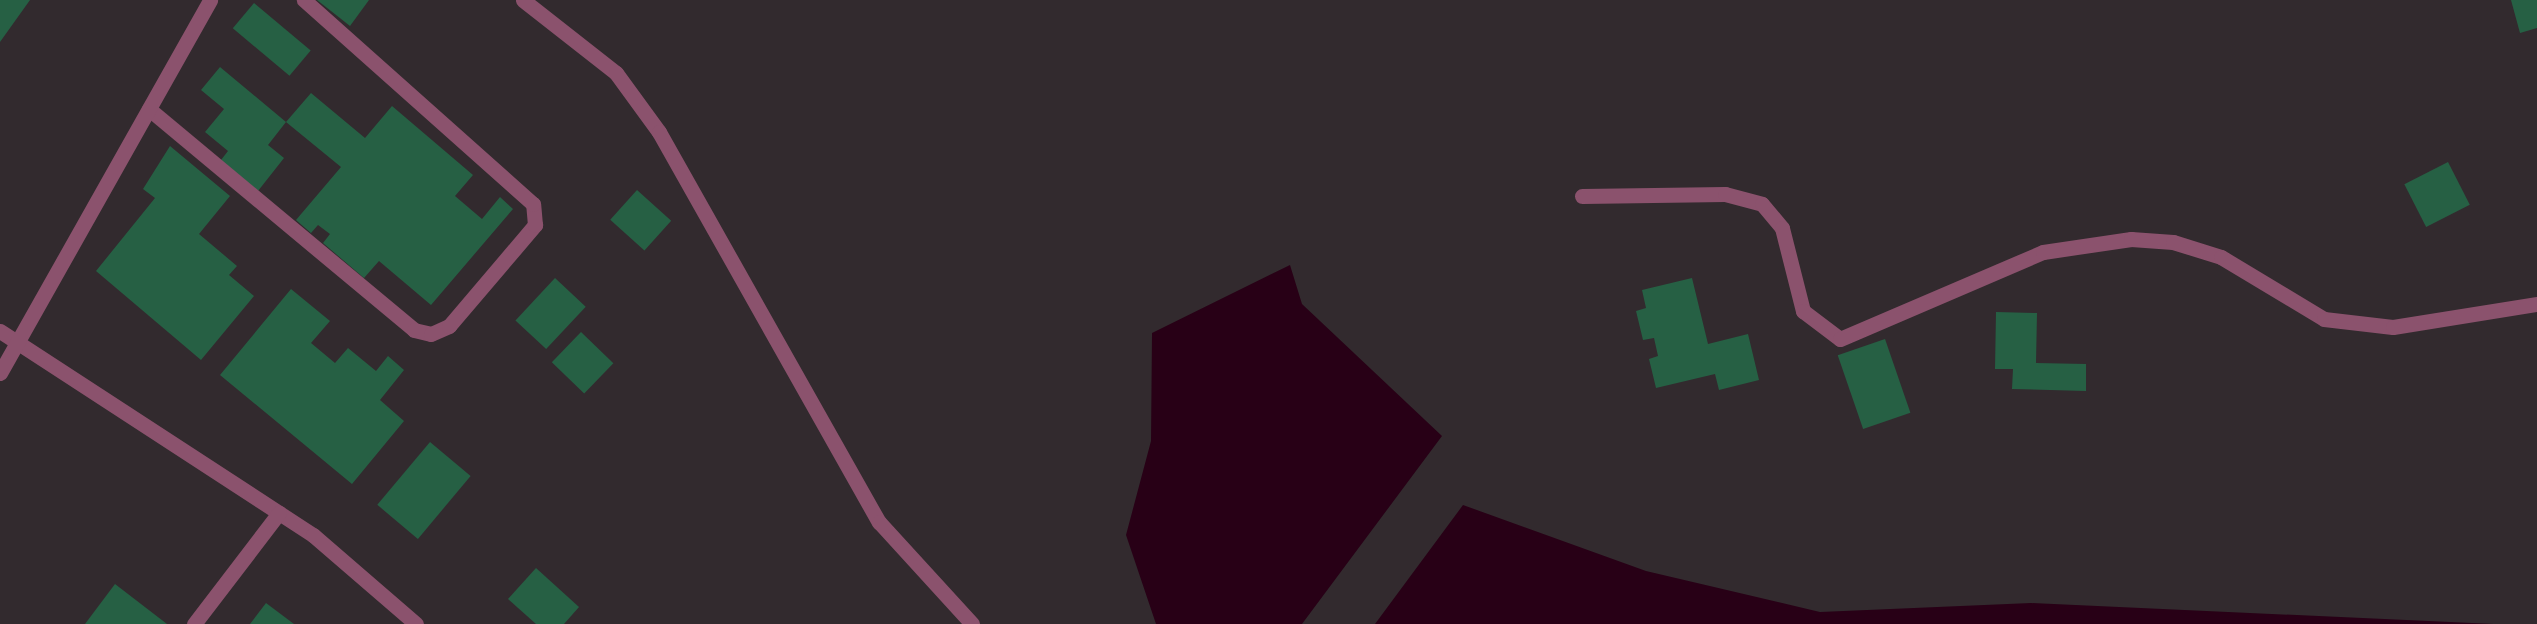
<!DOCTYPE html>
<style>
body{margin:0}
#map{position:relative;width:2537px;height:624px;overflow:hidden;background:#322a2e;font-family:Merriweather,serif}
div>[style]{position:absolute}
.water>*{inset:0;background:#280016}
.building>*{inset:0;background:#266044;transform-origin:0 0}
.minor>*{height:15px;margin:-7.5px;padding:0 7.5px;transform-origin:7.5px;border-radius:7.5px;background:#8b526d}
span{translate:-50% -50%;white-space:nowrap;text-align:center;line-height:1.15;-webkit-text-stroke:5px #181415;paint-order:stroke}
</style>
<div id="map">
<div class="water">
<i style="clip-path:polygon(1290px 265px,1302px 304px,1442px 436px,1302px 624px,1156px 624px,1126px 535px,1151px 441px,1152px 333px)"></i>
<i style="clip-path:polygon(1463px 505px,1646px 571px,1820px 612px,2031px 603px,2494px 624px,1375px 624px)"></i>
</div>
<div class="building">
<i style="clip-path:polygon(0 0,30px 0,0 42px)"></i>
<i style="clip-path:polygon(317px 0,369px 0,350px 26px)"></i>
<i style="clip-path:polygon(2511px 0,2537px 0,2537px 28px,2520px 33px)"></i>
<i style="left:254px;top:3px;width:74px;height:33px;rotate:40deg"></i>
<i style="clip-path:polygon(220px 67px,286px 122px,268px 145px,284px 158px,258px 191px,221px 160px,228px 151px,205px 132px,224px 109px,201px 90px)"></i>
<i style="clip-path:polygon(311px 93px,365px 138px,392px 106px,473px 175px,455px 196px,482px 219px,500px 197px,513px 209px,431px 305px,379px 261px,364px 278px,323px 243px,330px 234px,318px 225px,311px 233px,296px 220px,341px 167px,286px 122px)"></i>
<i style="clip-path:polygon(170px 146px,230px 196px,199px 234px,237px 266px,229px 275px,254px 296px,201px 360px,96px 271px,155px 198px,143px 189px)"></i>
<i style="left:2448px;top:162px;width:48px;height:49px;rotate:63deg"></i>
<i style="left:637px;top:190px;width:46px;height:40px;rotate:42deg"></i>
<i style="left:555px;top:278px;width:42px;height:58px;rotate:43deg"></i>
<i style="clip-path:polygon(1692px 278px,1708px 344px,1748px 334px,1759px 380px,1719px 390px,1715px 374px,1656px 388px,1649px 359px,1658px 356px,1654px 338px,1643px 340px,1636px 311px,1646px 308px,1642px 290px)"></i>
<i style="clip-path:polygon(291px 289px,330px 321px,311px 343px,335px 363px,348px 348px,376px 371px,388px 356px,404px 370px,380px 400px,404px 421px,352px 484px,220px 375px)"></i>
<i style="clip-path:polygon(1996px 312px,2037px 313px,2036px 363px,2086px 364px,2086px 391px,2012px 389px,2013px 369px,1995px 369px)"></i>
<i style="left:581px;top:332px;width:45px;height:42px;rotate:44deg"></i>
<i style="left:1885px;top:339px;width:78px;height:50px;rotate:71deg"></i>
<i style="left:430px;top:442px;width:53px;height:82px;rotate:40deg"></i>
<i style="clip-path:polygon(536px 568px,579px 607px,564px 624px,536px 624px,508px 599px)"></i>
<i style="clip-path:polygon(115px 584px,167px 624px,85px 624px)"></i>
<i style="clip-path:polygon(266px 603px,294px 624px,250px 624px)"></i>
</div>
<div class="minor">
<i style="left:523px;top:0;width:118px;rotate:38.1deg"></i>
<i style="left:616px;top:73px;width:73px;rotate:53.9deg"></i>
<i style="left:659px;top:132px;width:448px;rotate:60.6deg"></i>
<i style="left:879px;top:522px;width:138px;rotate:47.6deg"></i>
<i style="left:149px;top:109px;width:345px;rotate:39.8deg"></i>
<i style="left:414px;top:330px;width:17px;rotate:13deg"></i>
<i style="left:431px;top:334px;width:20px;rotate:-24deg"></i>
<i style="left:449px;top:326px;width:133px;rotate:-49.6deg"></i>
<i style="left:535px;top:225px;width:21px;rotate:-95deg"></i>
<i style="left:533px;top:204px;width:307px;rotate:-138.3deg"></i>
<i style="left:1582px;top:196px;width:143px;rotate:-0.8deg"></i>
<i style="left:1725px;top:194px;width:38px;rotate:15deg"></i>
<i style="left:1762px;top:204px;width:31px;rotate:50deg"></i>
<i style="left:1782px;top:228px;width:86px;rotate:75.8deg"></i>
<i style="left:1803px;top:311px;width:46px;rotate:37.1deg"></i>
<i style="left:1840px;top:339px;width:221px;rotate:-23.2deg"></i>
<i style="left:2043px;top:252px;width:89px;rotate:-8.4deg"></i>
<i style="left:2131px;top:239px;width:42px;rotate:4.1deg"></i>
<i style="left:2173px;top:242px;width:50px;rotate:17.4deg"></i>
<i style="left:2221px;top:257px;width:120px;rotate:31deg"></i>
<i style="left:2324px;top:319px;width:69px;rotate:6.6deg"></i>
<i style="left:2393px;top:327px;width:146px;rotate:-9.1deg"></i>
<i style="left:0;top:331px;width:374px;rotate:33.1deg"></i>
<i style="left:313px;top:535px;width:136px;rotate:40.8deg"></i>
<i style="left:0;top:373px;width:428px;rotate:-60.6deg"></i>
<i style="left:194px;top:624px;width:140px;rotate:-52.6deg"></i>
</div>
</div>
